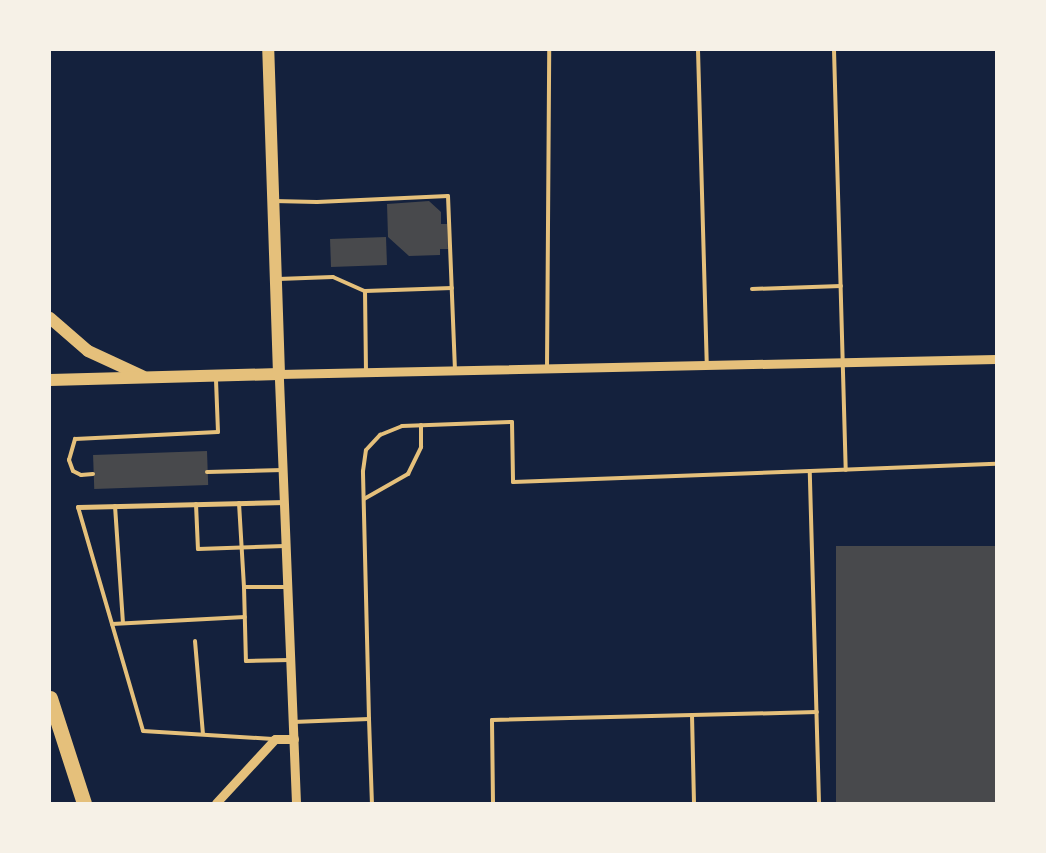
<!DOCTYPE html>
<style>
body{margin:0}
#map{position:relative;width:1046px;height:853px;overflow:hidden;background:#14213d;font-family:Roboto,sans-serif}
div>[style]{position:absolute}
.building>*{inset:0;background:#48494c;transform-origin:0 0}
.service>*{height:4px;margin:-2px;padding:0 2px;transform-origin:2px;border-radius:2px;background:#e5c07b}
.minor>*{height:5px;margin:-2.5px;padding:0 2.5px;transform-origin:2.5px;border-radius:2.5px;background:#e5c07b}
.tertiary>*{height:9px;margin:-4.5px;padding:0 4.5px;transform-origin:4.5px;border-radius:4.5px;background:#e5c07b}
.primary>*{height:12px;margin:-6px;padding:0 6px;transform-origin:6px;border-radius:6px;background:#e5c07b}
.motorway>*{height:15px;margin:-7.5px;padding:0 7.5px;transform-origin:7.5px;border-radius:7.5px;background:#e5c07b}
span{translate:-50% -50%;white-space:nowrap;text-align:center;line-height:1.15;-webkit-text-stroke:4px #f6f1e7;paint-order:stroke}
.frame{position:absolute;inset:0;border:51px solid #f6f1e7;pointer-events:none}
</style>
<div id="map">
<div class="building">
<i style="clip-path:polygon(429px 201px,441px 212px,441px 224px,447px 224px,448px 249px,440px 249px,440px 255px,409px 256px,388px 237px,387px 204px)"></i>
<i style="left:386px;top:237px;width:28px;height:56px;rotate:88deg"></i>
<i style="left:207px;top:451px;width:34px;height:114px;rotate:88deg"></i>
<i style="left:996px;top:546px;width:257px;height:160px;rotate:90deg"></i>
</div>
<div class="service">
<i style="left:698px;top:50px;width:315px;rotate:88.4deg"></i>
<i style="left:834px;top:50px;width:420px;rotate:88.4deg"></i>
<i style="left:274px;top:201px;width:43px;rotate:1.3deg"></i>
<i style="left:317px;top:202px;width:131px;rotate:-2.6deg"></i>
<i style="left:448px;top:196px;width:174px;rotate:87.7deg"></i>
<i style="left:278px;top:279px;width:55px;rotate:-2.1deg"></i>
<i style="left:333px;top:277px;width:35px;rotate:24deg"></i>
<i style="left:752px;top:289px;width:89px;rotate:-1.9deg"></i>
<i style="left:547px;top:368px;width:318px;rotate:-89.6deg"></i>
<i style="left:366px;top:372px;width:81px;rotate:-90.7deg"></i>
<i style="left:365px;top:291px;width:87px;rotate:-2deg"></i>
<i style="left:207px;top:472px;width:76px;rotate:-1.5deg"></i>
<i style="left:93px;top:474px;width:12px;rotate:175deg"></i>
<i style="left:81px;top:475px;width:9px;rotate:-153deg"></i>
<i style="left:73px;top:471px;width:12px;rotate:-110deg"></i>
<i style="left:69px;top:460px;width:22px;rotate:-74deg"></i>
<i style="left:75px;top:439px;width:143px;rotate:-2.8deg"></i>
<i style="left:218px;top:432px;width:53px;rotate:-92.2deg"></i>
<i style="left:364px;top:499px;width:51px;rotate:-29.6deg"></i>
<i style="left:408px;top:474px;width:30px;rotate:-64deg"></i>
<i style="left:421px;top:447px;width:22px;rotate:-90deg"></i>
<i style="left:239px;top:503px;width:84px;rotate:86.6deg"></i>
<i style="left:244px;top:587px;width:43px"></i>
<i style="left:196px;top:504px;width:45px;rotate:87.5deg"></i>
<i style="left:198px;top:549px;width:87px;rotate:-2deg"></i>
<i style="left:115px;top:506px;width:116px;rotate:86.1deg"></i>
<i style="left:78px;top:507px;width:233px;rotate:73.8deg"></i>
<i style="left:143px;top:731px;width:130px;rotate:3.5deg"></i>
<i style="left:244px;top:587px;width:74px;rotate:88.5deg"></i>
<i style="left:246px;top:661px;width:44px;rotate:-1.3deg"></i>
<i style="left:112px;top:624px;width:133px;rotate:-3deg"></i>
<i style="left:195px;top:641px;width:93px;rotate:85.1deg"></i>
<i style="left:692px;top:715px;width:88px;rotate:88.7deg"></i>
<i style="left:369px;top:719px;width:84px;rotate:88deg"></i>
<i style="left:293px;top:722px;width:76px;rotate:-2.3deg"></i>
<i style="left:369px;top:719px;width:248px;rotate:-91.4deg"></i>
<i style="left:363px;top:471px;width:21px;rotate:-82deg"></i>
<i style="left:366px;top:450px;width:21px;rotate:-47deg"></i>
<i style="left:380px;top:435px;width:24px;rotate:-22deg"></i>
<i style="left:402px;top:426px;width:110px;rotate:-2.1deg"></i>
<i style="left:512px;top:422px;width:60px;rotate:89deg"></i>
<i style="left:513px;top:482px;width:297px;rotate:-2.1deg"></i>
<i style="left:493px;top:803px;width:83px;rotate:-90.7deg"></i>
<i style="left:492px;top:720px;width:325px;rotate:-1.4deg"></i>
<i style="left:819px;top:803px;width:332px;rotate:-91.6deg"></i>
<i style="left:810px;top:471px;width:186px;rotate:-2.2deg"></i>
</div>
<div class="minor">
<i style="left:78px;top:507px;width:207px;rotate:-1.4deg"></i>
</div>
<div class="tertiary">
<i style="left:216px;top:803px;width:87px;rotate:-47.3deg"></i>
<i style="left:275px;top:739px;width:19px"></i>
<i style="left:296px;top:803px;width:429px;rotate:-92.3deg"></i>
<i style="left:279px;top:374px;width:717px;rotate:-1.2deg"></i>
</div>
<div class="primary">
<i style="left:50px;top:318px;width:50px;rotate:41deg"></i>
<i style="left:88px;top:351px;width:60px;rotate:24.8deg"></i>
<i style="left:50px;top:380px;width:229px;rotate:-1.5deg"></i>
<i style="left:279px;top:374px;width:324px;rotate:-91.9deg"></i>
</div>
<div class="motorway">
<i style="left:50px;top:698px;width:110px;rotate:72.1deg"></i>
</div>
<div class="frame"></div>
</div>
